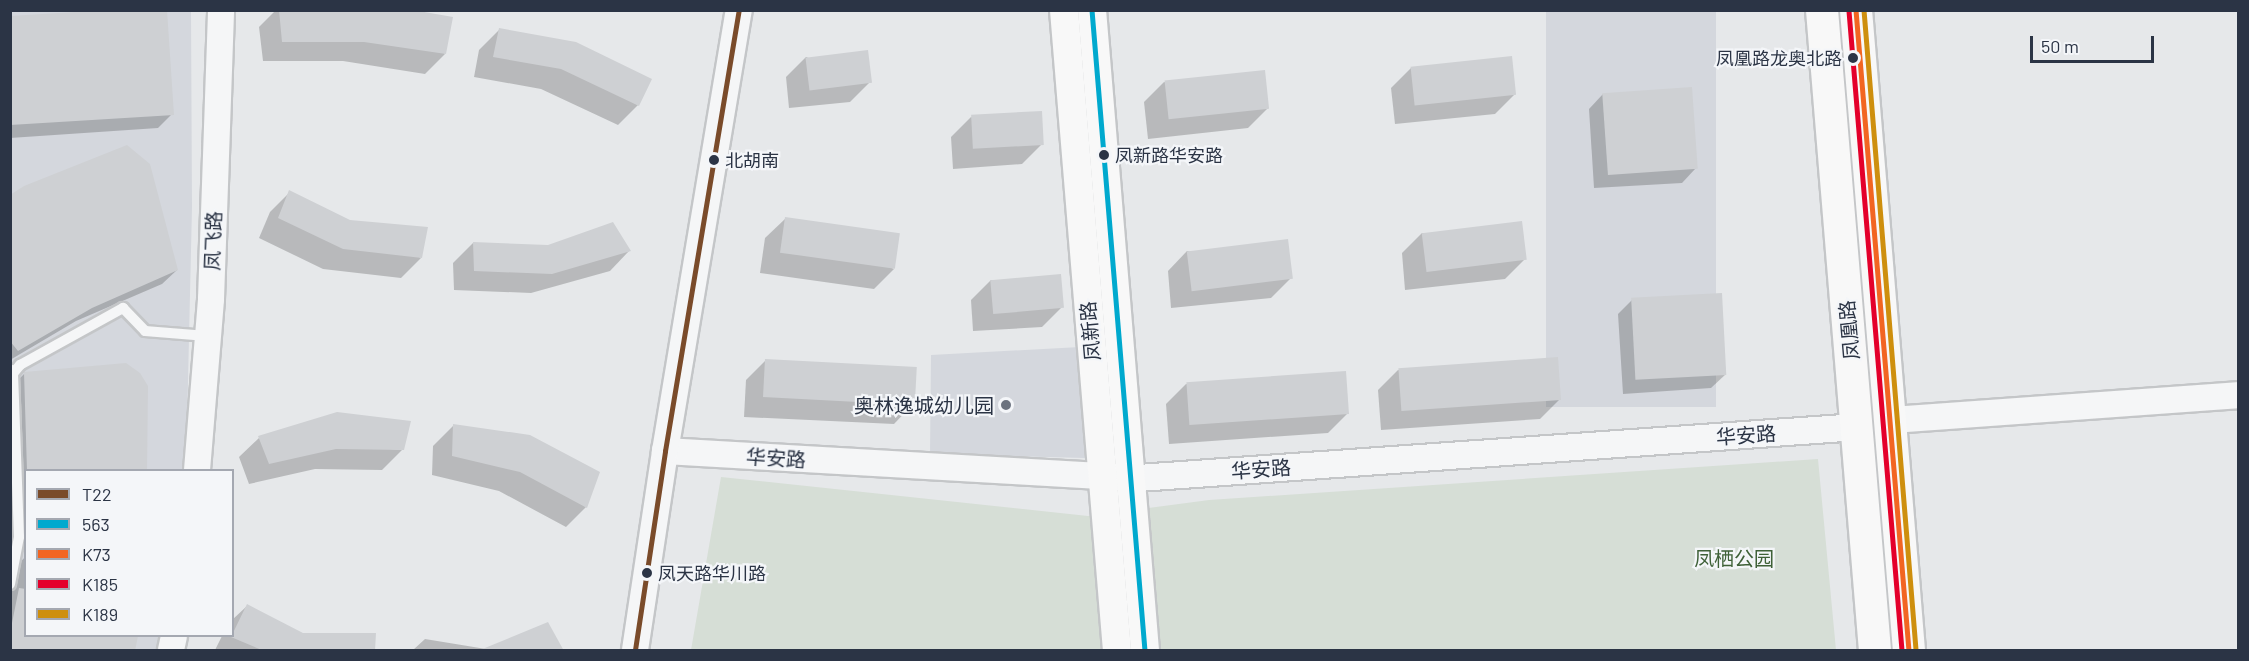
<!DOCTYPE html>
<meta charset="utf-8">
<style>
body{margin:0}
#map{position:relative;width:2249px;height:661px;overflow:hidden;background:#e6e8ea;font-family:Barlow,"Noto Sans SC",sans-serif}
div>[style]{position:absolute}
.built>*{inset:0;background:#d4d7dd;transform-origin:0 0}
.green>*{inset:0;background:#d6ded6}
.shadow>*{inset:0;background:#0003}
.building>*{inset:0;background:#ced0d3;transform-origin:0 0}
.roads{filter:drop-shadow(2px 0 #c4c6c8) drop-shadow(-2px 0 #c4c6c8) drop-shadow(0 2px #c4c6c8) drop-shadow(0 -2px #c4c6c8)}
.service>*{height:10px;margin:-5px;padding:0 5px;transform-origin:5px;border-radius:5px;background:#f5f6f7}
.tertiary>*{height:26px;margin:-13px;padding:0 13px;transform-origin:13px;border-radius:13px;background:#f5f6f7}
.secondary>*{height:28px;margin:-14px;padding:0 14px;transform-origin:14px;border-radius:14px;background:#f8f8f8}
.primary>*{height:32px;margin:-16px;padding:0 16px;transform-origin:16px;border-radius:16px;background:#f8f8f8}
.bus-1>*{height:4.5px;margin:-2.25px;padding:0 2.25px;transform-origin:2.25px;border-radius:2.25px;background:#7a4b2a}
.bus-2>*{height:4.5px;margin:-2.25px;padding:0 2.25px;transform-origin:2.25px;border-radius:2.25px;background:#00a9ce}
.bus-3>*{height:4.5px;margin:-2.25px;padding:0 2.25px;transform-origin:2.25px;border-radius:2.25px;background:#f26522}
.bus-4>*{height:4.5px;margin:-2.25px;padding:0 2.25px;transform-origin:2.25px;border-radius:2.25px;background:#e4002b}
.bus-5>*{height:4.5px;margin:-2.25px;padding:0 2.25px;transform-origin:2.25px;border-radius:2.25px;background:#ce8f0e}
.dots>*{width:16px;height:16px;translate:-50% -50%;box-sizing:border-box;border:3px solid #f4f6f9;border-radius:50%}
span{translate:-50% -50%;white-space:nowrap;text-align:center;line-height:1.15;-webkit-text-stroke:4.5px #f4f6f9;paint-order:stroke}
.bus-label{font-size:18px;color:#2b3445}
.right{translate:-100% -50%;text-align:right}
.left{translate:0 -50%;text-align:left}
.street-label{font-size:20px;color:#2b3445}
.poi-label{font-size:20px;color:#2b3445}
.park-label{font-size:20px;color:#3f6138}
.frame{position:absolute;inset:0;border:12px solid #2b3445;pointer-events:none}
.legend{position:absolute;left:24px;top:469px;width:210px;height:168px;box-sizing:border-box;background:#f4f6f9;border:2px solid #a4a8b1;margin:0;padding:8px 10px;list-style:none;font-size:18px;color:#2b3445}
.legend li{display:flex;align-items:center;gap:12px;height:30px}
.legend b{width:30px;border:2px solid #a4a8b1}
.scale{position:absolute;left:2030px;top:36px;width:124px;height:27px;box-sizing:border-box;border:3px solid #2b3445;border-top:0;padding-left:8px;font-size:18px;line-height:21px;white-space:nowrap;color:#2b3445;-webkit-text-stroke:4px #f4f6f9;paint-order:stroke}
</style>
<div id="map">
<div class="built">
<i style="clip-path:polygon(10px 11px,191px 11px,192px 207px,186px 470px,26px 470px,26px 636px,165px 636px,162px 650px,11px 650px)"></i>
<i style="left:1546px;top:11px;width:170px;height:396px"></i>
<i style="clip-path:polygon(1080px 347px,1085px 458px,930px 454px,931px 355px)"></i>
</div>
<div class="green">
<i style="clip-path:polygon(1818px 459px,1836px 650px,691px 650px,721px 477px,1088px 516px,1209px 500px)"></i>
</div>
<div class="shadow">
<i style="clip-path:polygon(276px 10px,403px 10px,445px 54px,425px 74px,343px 61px,263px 61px,259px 27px)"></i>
<i style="clip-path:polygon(10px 18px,172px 114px,158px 128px,10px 138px)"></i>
<i style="clip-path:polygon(499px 30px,638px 105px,618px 125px,541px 89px,474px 77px,479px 50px)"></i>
<i style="clip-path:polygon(806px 57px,870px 82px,850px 102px,789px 108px,786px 77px)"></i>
<i style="clip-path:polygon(1411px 68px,1515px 94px,1495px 114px,1395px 124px,1391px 88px)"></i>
<i style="clip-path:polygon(1164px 82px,1268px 108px,1248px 128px,1148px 139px,1144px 102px)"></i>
<i style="clip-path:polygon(1603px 94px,1696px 168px,1682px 183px,1594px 188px,1589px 109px)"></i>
<i style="clip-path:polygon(971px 117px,1042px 144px,1022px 164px,953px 169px,951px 137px)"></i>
<i style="clip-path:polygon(290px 192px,421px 258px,401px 278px,323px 269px,259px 238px,270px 212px)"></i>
<i style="clip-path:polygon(10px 197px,177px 270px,162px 284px,76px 321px,10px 360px)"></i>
<i style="clip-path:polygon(785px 219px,894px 269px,874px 289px,760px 273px,765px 238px)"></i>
<i style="clip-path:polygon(1422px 233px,1525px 259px,1505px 279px,1405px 290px,1402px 253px)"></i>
<i style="clip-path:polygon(473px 243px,629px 251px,610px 271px,531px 293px,454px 290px,453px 263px)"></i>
<i style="clip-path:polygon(1187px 251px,1291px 278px,1271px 298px,1171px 308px,1168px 271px)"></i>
<i style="clip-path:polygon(991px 280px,1062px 307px,1042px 327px,973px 331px,971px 300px)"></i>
<i style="clip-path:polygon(1632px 300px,1726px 374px,1711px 388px,1623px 394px,1618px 314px)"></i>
<i style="clip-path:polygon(766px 360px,913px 404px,894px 424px,744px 417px,746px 380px)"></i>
<i style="clip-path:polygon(126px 365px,145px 470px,26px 470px,26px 534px,15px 534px,10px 388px,24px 374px)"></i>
<i style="clip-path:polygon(1398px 370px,1560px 399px,1540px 419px,1381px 430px,1378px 390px)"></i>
<i style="clip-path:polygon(1186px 384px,1348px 413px,1328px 433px,1169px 444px,1166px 404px)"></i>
<i style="clip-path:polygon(453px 426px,586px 507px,566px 527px,499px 491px,432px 475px,433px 446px)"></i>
<i style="clip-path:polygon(259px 438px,402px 450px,382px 470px,315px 469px,249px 484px,239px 457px)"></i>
<i style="clip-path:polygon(26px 556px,26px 636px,136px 636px,133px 650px,10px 650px,11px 572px)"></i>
<i style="clip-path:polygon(247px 606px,303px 634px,373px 650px,215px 650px,222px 636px,232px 636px,232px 620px)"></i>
<i style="clip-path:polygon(425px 639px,486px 649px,562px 650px,413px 650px)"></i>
</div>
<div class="building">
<i style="clip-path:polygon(107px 10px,167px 10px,174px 115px,10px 125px,10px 16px)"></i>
<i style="clip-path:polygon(279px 10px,413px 10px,453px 17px,446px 54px,364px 42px,282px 42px)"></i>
<i style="clip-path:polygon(499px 28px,576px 42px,652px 79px,639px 106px,561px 69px,493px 57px)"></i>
<i style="left:868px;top:50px;width:33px;height:63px;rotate:83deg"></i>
<i style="left:1512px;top:56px;width:39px;height:102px;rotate:84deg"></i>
<i style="left:1265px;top:70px;width:39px;height:101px;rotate:84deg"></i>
<i style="left:1692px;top:87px;width:82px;height:90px;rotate:86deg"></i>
<i style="left:1042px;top:111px;width:34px;height:71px;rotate:87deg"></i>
<i style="clip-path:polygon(127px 145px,150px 164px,178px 270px,92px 308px,18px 351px,10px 341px,10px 195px,24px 186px)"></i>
<i style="clip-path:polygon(289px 190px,350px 220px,428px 227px,422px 258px,343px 249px,278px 218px)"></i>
<i style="left:785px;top:217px;width:116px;height:36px;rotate:8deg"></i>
<i style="left:1522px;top:221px;width:39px;height:101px;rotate:83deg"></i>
<i style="clip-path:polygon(613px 222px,631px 251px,552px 274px,474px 271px,473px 242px,548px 245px)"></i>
<i style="left:1288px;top:239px;width:40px;height:102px;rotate:83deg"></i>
<i style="left:1061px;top:274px;width:34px;height:71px;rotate:85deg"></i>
<i style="left:1722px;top:293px;width:82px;height:91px;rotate:87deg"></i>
<i style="left:1558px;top:357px;width:43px;height:160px;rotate:86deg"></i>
<i style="left:765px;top:359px;width:152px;height:38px;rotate:3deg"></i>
<i style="clip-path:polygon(126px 363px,140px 373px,148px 386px,147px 471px,27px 471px,24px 372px)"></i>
<i style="left:1346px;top:371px;width:43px;height:160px;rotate:86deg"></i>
<i style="clip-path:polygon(337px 412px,411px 421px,404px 450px,336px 449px,269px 464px,258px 436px)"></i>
<i style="clip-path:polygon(453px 424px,530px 435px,600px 472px,587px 508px,520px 472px,452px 456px)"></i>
<i style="clip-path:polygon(19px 588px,26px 589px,26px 636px,138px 636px,135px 651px,10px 651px,10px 633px)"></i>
<i style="clip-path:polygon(247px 604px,303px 633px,376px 633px,375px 651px,264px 651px,231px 637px)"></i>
<i style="clip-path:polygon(548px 622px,564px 651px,480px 651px,480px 650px)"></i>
</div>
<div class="roads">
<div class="service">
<i style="left:10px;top:377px;width:16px;rotate:-50deg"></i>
<i style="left:20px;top:365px;width:118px;rotate:-29deg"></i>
<i style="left:123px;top:308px;width:32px;rotate:46deg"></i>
<i style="left:145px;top:331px;width:62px;rotate:4.6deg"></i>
<i style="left:10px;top:584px;width:48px;rotate:-79.2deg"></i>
<i style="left:19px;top:537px;width:164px;rotate:-92.1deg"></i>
<i style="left:13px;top:373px;width:4px;rotate:-124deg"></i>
</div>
<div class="tertiary">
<i style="left:1891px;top:420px;width:348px;rotate:-4.1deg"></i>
<i style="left:665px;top:451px;width:475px;rotate:3.3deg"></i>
<i style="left:1139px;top:478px;width:720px;rotate:-4.06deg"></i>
<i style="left:197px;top:470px;width:172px;rotate:-85.3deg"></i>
<i style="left:211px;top:299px;width:289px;rotate:-88deg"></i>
<i style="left:171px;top:650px;width:14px;rotate:-78deg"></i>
<i style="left:635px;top:650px;width:201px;rotate:-81.4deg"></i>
<i style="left:665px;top:451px;width:447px;rotate:-80.5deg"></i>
</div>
<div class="secondary">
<i style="left:1064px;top:10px;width:642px;rotate:85.27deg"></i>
<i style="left:1092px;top:10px;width:642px;rotate:85.27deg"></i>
</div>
<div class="primary">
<i style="left:1822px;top:10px;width:642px;rotate:85.27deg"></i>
<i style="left:1856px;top:10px;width:642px;rotate:85.27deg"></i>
</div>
</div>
<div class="bus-1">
<i style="left:635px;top:650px;width:201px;rotate:-81.4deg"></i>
<i style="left:665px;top:451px;width:447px;rotate:-80.5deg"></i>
</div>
<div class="bus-2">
<i style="left:1092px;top:10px;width:642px;rotate:85.27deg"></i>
</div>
<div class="bus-3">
<i style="left:1856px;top:10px;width:642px;rotate:85.27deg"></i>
</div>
<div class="bus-4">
<i style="left:1849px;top:11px;width:641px;rotate:85.26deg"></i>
</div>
<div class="bus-5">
<i style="left:1864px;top:10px;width:641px;rotate:85.35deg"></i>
</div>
<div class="dots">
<i style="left:1853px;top:58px;background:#2b3445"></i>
<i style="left:1104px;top:155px;background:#2b3445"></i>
<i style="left:714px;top:160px;background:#2b3445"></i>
<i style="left:1006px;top:405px;background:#6c737f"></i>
<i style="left:647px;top:573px;background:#2b3445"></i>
</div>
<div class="bus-label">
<span class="right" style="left:1842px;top:58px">凤凰路龙奥北路</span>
<span class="left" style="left:1115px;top:155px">凤新路华安路</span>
<span class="left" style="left:725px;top:160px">北胡南</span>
<span class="left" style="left:658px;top:573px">凤天路华川路</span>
</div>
<div class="street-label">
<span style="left:213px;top:241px;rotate:-88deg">凤飞路</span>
<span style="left:1849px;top:330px;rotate:-95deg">凤凰路</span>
<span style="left:1090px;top:331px;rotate:-95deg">凤新路</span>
<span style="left:1746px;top:435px;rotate:-4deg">华安路</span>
<span style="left:776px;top:458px;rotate:4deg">华安路</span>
<span style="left:1261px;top:469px;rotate:-4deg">华安路</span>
</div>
<div class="poi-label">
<span class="right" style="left:994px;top:405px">奥林逸城幼儿园</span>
</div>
<div class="park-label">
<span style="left:1734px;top:558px">凤栖公园</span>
</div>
<div class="frame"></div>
<ul class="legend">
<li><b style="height:8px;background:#7a4b2a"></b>T22</li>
<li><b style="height:8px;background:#00a9ce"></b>563</li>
<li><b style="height:8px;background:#f26522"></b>K73</li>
<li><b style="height:8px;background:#e4002b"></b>K185</li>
<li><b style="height:8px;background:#ce8f0e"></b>K189</li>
</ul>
<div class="scale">50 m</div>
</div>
